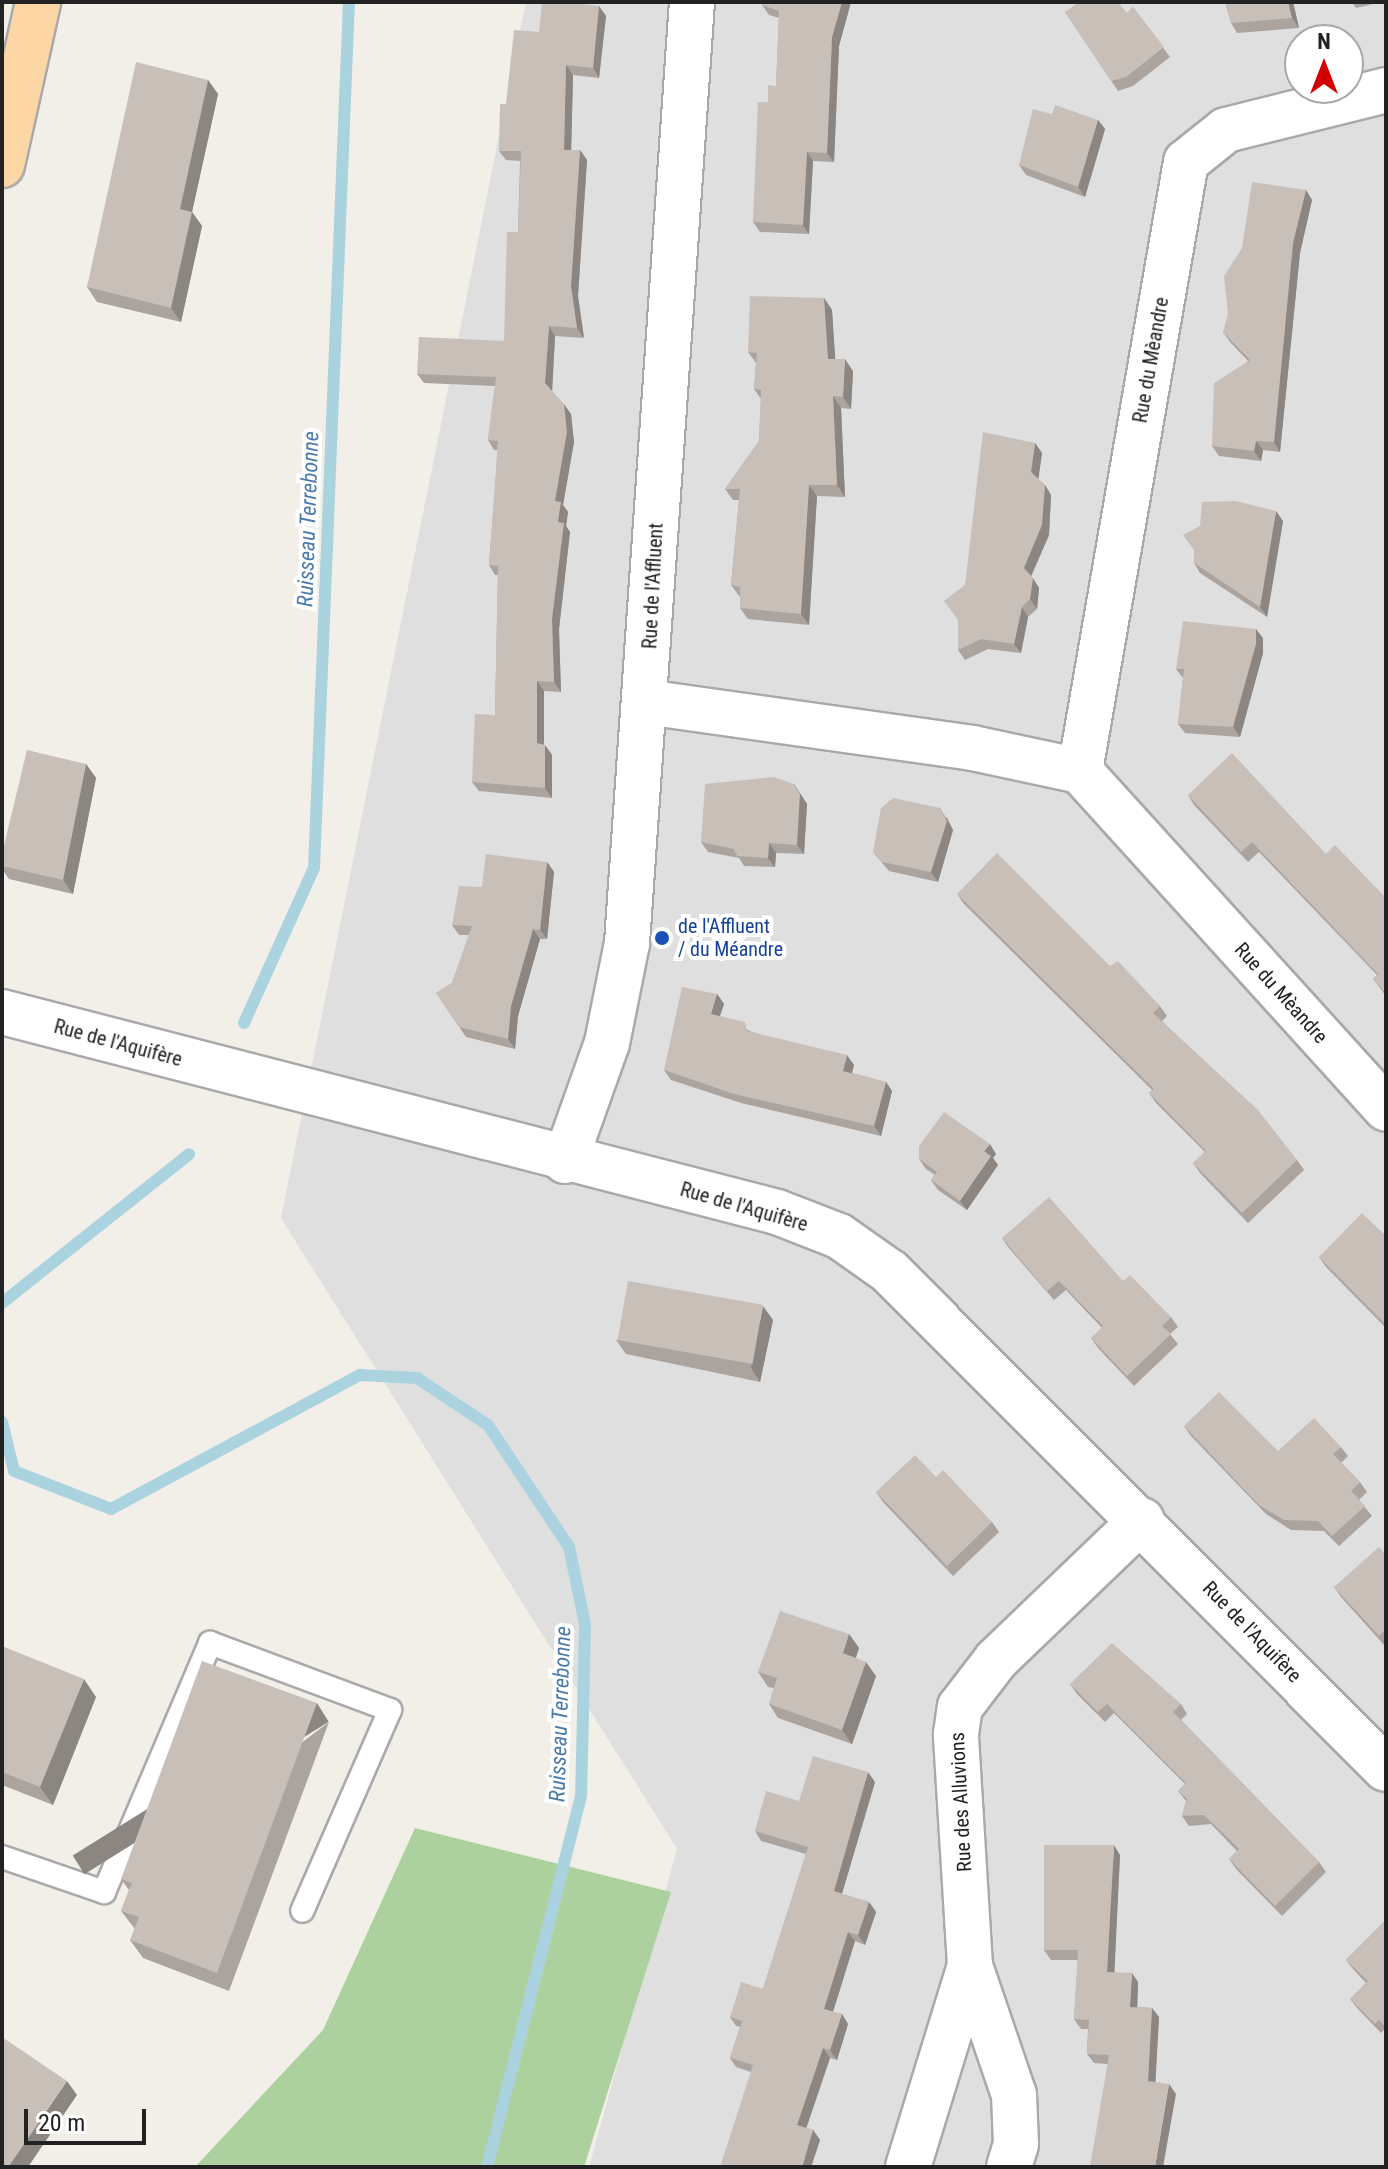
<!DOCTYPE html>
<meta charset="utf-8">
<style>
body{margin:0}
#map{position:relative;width:1388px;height:2169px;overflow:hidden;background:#f2efe9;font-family:"Roboto Condensed",sans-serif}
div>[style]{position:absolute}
.residential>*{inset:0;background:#e0dfdf}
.forest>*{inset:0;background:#add19e}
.stream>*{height:12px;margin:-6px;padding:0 6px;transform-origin:6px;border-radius:6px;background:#aad3df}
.roads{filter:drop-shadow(2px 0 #a9a9a9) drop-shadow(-2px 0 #a9a9a9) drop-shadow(0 2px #a9a9a9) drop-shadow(0 -2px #a9a9a9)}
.lane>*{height:22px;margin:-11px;padding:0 11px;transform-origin:11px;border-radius:11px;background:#fff}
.street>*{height:44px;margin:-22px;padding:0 22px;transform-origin:22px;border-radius:22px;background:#fff}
.primary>*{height:44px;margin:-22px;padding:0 22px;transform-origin:22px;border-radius:22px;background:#fcd6a4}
.wall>*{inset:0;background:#aba49e}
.shaded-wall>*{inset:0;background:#8b8681;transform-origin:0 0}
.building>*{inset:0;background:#c7bfb8;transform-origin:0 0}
.dots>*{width:22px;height:22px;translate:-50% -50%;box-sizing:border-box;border:4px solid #fff;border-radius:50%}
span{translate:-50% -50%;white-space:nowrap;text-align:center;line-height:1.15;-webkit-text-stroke:8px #fff;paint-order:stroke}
.street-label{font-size:20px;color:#222}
.transit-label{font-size:20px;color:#164399}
.left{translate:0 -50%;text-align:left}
.water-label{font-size:22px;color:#4a7aab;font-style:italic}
.frame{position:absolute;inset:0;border:4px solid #222;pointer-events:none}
.north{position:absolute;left:1284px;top:24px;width:80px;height:80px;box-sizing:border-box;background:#fff;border:2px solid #a7a7a7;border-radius:50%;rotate:0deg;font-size:22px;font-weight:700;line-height:32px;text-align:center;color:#222}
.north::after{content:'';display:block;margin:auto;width:28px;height:36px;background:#d40000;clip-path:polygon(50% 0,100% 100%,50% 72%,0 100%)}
.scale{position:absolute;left:24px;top:2109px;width:122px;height:36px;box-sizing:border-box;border:4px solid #222;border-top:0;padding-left:10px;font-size:24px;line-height:28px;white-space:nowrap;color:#222;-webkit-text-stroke:6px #fff;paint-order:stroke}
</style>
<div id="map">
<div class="residential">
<i style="clip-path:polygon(evenodd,526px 2px,1386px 2px,1386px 2167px,589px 2167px,677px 1849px,281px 1218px,526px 2px,1300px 40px,1348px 40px,1348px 88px,1300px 88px,1300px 40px)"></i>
</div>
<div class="forest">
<i style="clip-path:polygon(415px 1828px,671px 1892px,584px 2167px,195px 2167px,323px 2030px)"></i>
</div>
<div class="stream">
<i style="left:244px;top:1023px;width:170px;rotate:-65.7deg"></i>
<i style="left:314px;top:868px;width:867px;rotate:-87.69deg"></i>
<i style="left:2px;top:1303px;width:239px;rotate:-38.5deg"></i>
<i style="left:2px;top:1422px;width:50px;rotate:76.2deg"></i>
<i style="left:14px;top:1471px;width:104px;rotate:21.4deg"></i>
<i style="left:111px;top:1509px;width:283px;rotate:-28.3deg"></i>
<i style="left:360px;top:1375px;width:57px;rotate:3deg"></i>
<i style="left:417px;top:1378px;width:85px;rotate:33.5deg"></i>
<i style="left:488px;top:1425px;width:146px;rotate:56.4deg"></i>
<i style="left:569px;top:1547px;width:79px;rotate:78.3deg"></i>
<i style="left:585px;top:1624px;width:172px;rotate:91.3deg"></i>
<i style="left:581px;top:1796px;width:383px;rotate:104.2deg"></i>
</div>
<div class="roads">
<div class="lane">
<i style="left:2px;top:1857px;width:108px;rotate:18.9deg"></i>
<i style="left:104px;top:1892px;width:271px;rotate:-66.9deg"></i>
<i style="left:210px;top:1643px;width:192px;rotate:20.4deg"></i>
<i style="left:390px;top:1710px;width:219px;rotate:113.6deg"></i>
</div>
<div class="street">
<i style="left:646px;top:702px;width:330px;rotate:8deg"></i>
<i style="left:973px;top:748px;width:109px;rotate:12.1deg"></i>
<i style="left:1080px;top:771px;width:456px;rotate:47.8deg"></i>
<i style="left:1080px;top:771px;width:618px;rotate:-80.13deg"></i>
<i style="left:1186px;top:162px;width:51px;rotate:-38.7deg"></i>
<i style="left:1226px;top:130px;width:165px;rotate:-14deg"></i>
<i style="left:2px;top:1012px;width:800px;rotate:14.47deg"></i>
<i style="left:777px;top:1212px;width:66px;rotate:21.2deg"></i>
<i style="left:839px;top:1236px;width:62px;rotate:35.2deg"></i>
<i style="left:890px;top:1272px;width:702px;rotate:45.06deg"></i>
<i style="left:565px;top:1161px;width:125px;rotate:-70.4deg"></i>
<i style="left:607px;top:1043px;width:102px;rotate:-78.7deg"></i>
<i style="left:627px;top:943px;width:943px;rotate:-86.05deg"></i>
<i style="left:908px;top:2167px;width:210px;rotate:-72.9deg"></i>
<i style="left:1009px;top:2167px;width:24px;rotate:-73deg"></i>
<i style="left:1016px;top:2144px;width:49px;rotate:-92.3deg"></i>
<i style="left:1014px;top:2095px;width:136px;rotate:-108.8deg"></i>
<i style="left:970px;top:1966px;width:232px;rotate:-93.5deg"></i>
<i style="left:956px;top:1734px;width:27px;rotate:-82deg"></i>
<i style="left:960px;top:1707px;width:59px;rotate:-52.5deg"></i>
<i style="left:996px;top:1660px;width:202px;rotate:-43.8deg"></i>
</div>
<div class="primary">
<i style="left:2px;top:165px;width:167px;rotate:-77.5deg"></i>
</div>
</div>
<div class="wall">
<i style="clip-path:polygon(763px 2px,851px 2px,839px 46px,834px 162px,813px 161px,809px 234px,760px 232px,753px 222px,768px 102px,776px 86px,779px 18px,769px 15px,762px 5px)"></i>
<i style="clip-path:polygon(1225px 2px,1293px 2px,1299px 28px,1237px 33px,1231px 23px)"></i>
<i style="clip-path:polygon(1352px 2px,1382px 2px,1356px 8px)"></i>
<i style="clip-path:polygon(599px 6px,606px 16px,599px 78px,573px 75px,571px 150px,580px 150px,587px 160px,578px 296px,584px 338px,555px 336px,552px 391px,571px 414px,574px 442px,563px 505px,568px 512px,566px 526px,570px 532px,559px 629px,561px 692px,544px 691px,544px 745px,552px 755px,552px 798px,479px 791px,472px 782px,495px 715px,498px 575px,495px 575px,489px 565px,498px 450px,494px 450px,488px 440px,495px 386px,424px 383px,417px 374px,504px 341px,518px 232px,520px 161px,506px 160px,499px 151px,506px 104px,539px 32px)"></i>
<i style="clip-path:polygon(1133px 7px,1170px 57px,1133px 86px,1118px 91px,1065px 12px,1127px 13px)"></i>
<i style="clip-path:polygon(208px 80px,218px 94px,192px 212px,202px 226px,181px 322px,97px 302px,87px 287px)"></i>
<i style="clip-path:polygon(1098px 120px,1105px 129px,1085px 197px,1026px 175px,1019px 165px)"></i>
<i style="clip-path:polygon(1306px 190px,1312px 200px,1300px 253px,1280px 452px,1263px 450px,1261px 461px,1219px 456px,1212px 446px,1248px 361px,1230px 342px,1223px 332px)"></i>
<i style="clip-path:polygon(824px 298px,832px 310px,835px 359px,853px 371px,851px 409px,841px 408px,845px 497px,817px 496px,809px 625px,748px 619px,740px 608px,740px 597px,731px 585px,739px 500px,733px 500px,725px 489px,759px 441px,761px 399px,754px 389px,756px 363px,748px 352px)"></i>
<i style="clip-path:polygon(1035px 443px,1042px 453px,1038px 479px,1045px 485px,1051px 495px,1049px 535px,1031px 577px,1039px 588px,1037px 609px,1028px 617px,1021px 653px,988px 649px,965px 660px,958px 650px,965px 585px)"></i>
<i style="clip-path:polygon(1283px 521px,1267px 617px,1200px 573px,1194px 563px)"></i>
<i style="clip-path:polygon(1263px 638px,1263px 653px,1240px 737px,1185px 733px,1178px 724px,1183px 678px,1176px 669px)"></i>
<i style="clip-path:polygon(86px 764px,96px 778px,73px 894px,9px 879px,2px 869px,2px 854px)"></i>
<i style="clip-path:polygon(794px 784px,807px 804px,804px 854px,776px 853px,775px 867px,744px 866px,739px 858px,708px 852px,701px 842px)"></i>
<i style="clip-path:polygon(1188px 795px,1326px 854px,1386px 898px,1386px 996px,1373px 979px,1377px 975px,1259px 852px,1248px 862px,1194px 805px)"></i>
<i style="clip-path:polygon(947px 817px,953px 830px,938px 882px,889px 871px,873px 852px)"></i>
<i style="clip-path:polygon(547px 862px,554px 872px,547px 939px,540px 939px,518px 1016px,515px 1049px,466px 1037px,436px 993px,452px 983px,469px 935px,459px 935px,452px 925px)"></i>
<i style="clip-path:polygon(957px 894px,1110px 966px,1160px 1006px,1167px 1016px,1162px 1021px,1297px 1160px,1304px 1170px,1248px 1223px,1200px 1173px,1193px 1163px,1205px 1152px,1156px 1103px,1149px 1093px,1152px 1090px,964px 904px)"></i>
<i style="clip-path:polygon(717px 994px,724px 1004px,720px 1016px,752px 1032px,854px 1065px,852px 1073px,886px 1082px,892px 1091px,881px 1136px,741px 1103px,671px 1080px,664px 1070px)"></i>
<i style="clip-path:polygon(996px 1154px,993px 1158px,998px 1165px,967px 1210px,938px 1190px,931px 1180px,935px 1175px,926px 1169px,919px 1159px)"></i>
<i style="clip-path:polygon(1386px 1236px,1386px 1328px,1326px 1267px,1319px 1257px)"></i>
<i style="clip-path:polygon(1002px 1238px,1123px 1281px,1171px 1317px,1178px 1327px,1170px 1334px,1178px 1344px,1134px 1386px,1098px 1348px,1091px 1338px,1102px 1328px,1066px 1290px,1054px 1300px,1008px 1247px)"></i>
<i style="clip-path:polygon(773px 1320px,760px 1382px,626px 1354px,616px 1340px)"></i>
<i style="clip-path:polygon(1184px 1426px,1278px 1451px,1341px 1447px,1348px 1456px,1341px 1463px,1360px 1482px,1367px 1492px,1359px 1500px,1372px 1516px,1339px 1546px,1324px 1531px,1291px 1530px,1266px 1514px,1191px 1436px)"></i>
<i style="clip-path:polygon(936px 1477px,992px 1522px,999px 1532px,953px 1576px,883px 1502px,876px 1492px)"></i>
<i style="clip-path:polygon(1386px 1555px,1386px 1645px,1385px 1646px,1341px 1597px,1334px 1587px)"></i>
<i style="clip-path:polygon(849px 1634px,859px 1648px,856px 1658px,876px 1676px,852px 1744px,778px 1718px,769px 1704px,774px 1688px,768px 1687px,758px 1672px)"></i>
<i style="clip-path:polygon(2px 1646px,96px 1697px,53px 1805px,2px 1785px)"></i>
<i style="clip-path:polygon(1070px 1684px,1181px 1704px,1187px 1714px,1181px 1720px,1319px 1862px,1326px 1872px,1282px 1916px,1236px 1869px,1229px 1859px,1237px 1851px,1211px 1824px,1189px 1826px,1182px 1816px,1186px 1801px,1178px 1791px,1185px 1784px,1114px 1713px,1105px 1722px,1077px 1694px)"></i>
<i style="clip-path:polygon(329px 1722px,229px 1991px,143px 1958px,130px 1940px,135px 1929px,121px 1911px,129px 1890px,121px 1879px)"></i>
<i style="clip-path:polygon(875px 1782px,842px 1894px,869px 1902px,876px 1912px,865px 1945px,855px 1941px,833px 2012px,842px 2014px,848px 2024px,837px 2060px,830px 2058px,806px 2128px,813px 2130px,820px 2140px,811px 2167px,751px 2072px,736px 2067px,730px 2058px,740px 2027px,736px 2026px,730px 2017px,763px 1989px,806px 1854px,761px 1841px,755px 1831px,799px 1801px)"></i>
<i style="clip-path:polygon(1120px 1855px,1114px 1972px,1138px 1982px,1137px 2007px,1152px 2008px,1159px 2017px,1155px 2082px,1176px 2094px,1108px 2064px,1094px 2063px,1087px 2054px,1088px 2029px,1081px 2029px,1074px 2019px,1078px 1960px,1051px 1960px,1044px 1950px)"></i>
<i style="clip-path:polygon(1386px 1920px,1386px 2030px,1385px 2029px,1381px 2033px,1357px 2008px,1350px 1999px,1366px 1983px,1353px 1969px,1346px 1960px)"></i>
</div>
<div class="shaded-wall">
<i style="clip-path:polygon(842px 2px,851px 2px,839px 46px,834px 162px,827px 153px,832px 37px)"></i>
<i style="clip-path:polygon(1288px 2px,1293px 2px,1299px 28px,1292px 18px)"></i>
<i style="clip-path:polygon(599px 6px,606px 16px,599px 78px,593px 68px)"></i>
<i style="clip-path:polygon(566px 65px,573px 75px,571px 160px,564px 150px)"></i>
<i style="clip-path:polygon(208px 80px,218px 94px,192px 212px,202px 226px,181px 322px,171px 308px,180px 209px)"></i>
<i style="clip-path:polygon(1098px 120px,1105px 129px,1085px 197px,1078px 187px)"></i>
<i style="clip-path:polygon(580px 150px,587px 160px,578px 296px,584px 338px,577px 328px,571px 286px)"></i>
<i style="clip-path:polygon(807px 152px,813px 161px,809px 234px,803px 225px)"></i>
<i style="clip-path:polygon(1306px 190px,1312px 200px,1300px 253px,1280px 452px,1274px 442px,1293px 243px)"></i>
<i style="clip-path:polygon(824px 298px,832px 310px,836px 370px,828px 359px)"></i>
<i style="clip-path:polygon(549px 326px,555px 336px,552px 393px,545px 383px)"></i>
<i style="clip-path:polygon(845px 359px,853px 371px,851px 409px,843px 397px)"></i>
<i style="clip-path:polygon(833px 396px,841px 408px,845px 497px,837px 485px)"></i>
<i style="clip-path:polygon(564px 404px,571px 414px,574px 442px,563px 505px,568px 512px,566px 526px,570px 532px,559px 629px,561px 692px,554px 682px,552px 619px,558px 522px,555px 501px)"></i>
<i style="clip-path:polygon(1256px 441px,1263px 450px,1261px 461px,1254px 451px)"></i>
<i style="clip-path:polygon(1035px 443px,1042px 453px,1038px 482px,1031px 472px)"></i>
<i style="clip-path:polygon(809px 485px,817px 496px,809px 625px,801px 614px)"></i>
<i style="clip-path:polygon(1045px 485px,1051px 495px,1049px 535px,1030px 578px,1024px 568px)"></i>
<i style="clip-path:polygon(1276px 511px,1283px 521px,1267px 617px,1260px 607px)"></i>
<i style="clip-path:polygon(1033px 578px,1039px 588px,1037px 609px,1030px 599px)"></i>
<i style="clip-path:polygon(1022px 607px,1028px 617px,1021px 653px,1014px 644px)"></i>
<i style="clip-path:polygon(1256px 629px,1263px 638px,1263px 653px,1240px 737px,1233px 727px)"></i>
<i style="clip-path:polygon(537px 681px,544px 691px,544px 753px,537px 743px)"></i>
<i style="clip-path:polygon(545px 745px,552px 755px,552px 798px,545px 788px)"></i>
<i style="clip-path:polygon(86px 764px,96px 778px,73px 894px,63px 880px)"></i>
<i style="clip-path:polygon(794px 784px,807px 804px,804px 854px,797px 845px)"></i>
<i style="clip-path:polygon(940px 808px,953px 830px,938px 882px,931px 872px)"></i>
<i style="clip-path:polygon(769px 843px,776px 853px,775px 867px,768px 858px)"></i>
<i style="clip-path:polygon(547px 862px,554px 872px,547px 939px,540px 930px)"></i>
<i style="clip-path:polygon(533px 929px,540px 939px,518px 1016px,515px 1049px,508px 1039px,511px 1006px)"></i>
<i style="clip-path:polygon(717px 994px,724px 1004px,717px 1024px,711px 1014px)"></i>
<i style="clip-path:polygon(847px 1055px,854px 1065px,850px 1080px,843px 1071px)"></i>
<i style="clip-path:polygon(886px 1082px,892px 1091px,881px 1136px,874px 1126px)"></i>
<i style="clip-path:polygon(990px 1144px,996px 1154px,993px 1158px,998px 1165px,967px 1210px,960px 1201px,984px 1151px)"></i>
<i style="clip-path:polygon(763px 1306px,773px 1320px,760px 1382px,751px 1368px)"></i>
<i style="clip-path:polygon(849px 1634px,859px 1648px,852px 1667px,843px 1653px)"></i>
<i style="clip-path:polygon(866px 1662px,876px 1676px,852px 1744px,842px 1730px)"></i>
<i style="clip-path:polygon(84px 1679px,96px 1697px,53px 1805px,40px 1787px)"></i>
<i style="left:317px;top:1703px;width:22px;height:288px;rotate:58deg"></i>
<i style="clip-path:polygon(868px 1772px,875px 1782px,840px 1900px,834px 1891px)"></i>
<i style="clip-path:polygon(1114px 1845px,1120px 1855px,1114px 1981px,1107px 1972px)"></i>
<i style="clip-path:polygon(869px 1902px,876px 1912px,865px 1945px,858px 1935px)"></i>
<i style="clip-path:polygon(848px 1932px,855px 1941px,831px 2018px,824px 2009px)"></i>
<i style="clip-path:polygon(1132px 1973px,1138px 1982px,1137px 2017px,1130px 2007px)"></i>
<i style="clip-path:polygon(1152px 2008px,1159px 2017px,1155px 2091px,1148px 2081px)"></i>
<i style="clip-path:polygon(842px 2014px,848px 2024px,837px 2060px,830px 2050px)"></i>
<i style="clip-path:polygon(823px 2048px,830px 2058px,804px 2135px,797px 2125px)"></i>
<i style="clip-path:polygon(67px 2081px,77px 2095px,28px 2167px,8px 2167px)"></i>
<i style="clip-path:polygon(1169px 2084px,1176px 2094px,1163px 2167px,1155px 2167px)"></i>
<i style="clip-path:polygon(813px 2130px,820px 2140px,811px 2167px,802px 2167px)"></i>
</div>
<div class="building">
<i style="clip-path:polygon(542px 2px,561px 2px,599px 6px,593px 68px,566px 65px,564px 150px,580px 150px,571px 286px,577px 328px,549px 326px,545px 383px,564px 404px,567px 432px,555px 501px,561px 502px,558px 522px,564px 523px,552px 619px,554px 682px,537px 681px,537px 743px,545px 745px,545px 788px,472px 782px,475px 714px,495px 715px,498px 566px,489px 565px,498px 441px,488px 440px,496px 377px,417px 374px,419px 337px,504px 341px,507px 232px,518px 232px,521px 151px,499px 151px,500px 104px,506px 104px,514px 30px,539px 32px)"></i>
<i style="clip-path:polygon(763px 2px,842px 2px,832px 37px,827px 153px,807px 152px,803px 225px,753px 222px,758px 102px,768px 102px,768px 85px,776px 86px,779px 11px,762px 5px)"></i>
<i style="clip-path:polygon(1079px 2px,1118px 2px,1127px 13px,1133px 7px,1164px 47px,1126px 77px,1111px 81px,1065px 12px)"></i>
<i style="clip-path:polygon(1225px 2px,1288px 2px,1292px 18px,1231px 23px)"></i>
<i style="clip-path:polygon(136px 62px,208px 80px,180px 209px,192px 212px,171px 308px,87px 287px)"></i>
<i style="clip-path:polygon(1055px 105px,1098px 120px,1078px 187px,1019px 165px,1033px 109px,1052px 114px)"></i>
<i style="clip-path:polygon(1252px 182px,1306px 190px,1293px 243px,1274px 442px,1256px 441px,1254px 451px,1212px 446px,1214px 383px,1250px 360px,1223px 332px,1228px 314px,1224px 276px,1242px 248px)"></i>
<i style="clip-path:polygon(750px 296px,824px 298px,828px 359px,845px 359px,843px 397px,833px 396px,837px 485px,809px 485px,801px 614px,740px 608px,740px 587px,731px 585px,740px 489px,725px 489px,759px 441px,761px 390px,754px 389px,757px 353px,748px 352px)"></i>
<i style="clip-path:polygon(983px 432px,1035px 443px,1031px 472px,1045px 485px,1042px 525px,1024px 568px,1033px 578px,1030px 599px,1022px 607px,1014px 644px,981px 639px,958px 650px,958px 620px,944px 601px,965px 585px)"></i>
<i style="clip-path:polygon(1236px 501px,1276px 511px,1260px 607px,1194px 563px,1194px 550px,1183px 535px,1200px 526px,1202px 502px)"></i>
<i style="clip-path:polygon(1183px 621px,1256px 629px,1256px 644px,1233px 727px,1178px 724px,1184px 669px,1176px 669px)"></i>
<i style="clip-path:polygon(27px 750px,86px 764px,63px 880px,2px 866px,2px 854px)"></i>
<i style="clip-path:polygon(1232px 753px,1326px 854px,1335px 845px,1386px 898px,1386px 994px,1373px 979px,1378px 974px,1252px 842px,1241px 852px,1188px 795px)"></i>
<i style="clip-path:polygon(774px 777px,794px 784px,800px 794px,797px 845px,769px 843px,768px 858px,737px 856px,734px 849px,701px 842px,705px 784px)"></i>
<i style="clip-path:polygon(893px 798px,940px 808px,947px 821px,931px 872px,882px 862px,873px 852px,881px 808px)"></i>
<i style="clip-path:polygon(997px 853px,1110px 966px,1118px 961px,1160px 1006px,1153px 1013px,1258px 1110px,1297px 1160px,1242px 1213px,1193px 1163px,1206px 1151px,1149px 1093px,1154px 1089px,957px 894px)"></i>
<i style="clip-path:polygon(486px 854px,547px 862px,540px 930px,533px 929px,511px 1006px,508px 1039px,459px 1027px,436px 993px,452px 983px,472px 926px,452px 925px,459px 886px,482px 887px)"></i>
<i style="clip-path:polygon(682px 987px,717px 994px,711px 1014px,745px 1022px,747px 1031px,847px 1055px,843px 1071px,886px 1082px,874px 1126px,734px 1094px,664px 1070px)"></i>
<i style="clip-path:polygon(944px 1112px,990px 1144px,984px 1151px,991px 1156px,960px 1201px,931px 1180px,937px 1172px,919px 1159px,919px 1146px)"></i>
<i style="clip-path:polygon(1049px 1197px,1123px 1281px,1130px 1275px,1171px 1317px,1162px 1326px,1171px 1334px,1127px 1376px,1091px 1338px,1103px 1326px,1059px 1281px,1047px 1291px,1002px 1238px)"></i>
<i style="clip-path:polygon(1362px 1213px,1386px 1236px,1386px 1325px,1319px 1257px)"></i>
<i style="left:628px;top:1281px;width:137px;height:60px;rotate:10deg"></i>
<i style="clip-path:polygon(1219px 1392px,1278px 1451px,1314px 1418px,1341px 1447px,1333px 1454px,1360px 1482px,1351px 1491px,1365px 1506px,1332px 1536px,1318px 1521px,1284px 1520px,1259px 1505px,1184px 1426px)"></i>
<i style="clip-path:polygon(915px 1455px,936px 1477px,943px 1470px,992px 1522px,947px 1566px,876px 1492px)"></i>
<i style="clip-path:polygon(1379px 1547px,1386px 1555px,1386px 1629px,1379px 1636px,1334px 1587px)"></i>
<i style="clip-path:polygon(780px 1611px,849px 1634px,843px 1653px,866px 1662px,842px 1730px,769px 1704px,777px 1678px,758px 1672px)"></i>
<i style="clip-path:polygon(1112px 1643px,1181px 1704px,1173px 1712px,1319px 1862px,1275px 1906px,1229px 1859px,1239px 1849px,1204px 1815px,1182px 1816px,1187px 1799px,1178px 1791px,1186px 1783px,1107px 1704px,1098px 1712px,1070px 1684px)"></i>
<i style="clip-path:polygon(2px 1646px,84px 1679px,40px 1787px,2px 1772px)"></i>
<i style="clip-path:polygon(202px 1661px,317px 1703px,217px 1973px,130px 1940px,139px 1917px,121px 1911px,132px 1883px,121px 1879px)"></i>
<i style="clip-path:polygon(813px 1756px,868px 1772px,834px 1891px,869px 1902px,858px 1935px,848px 1932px,824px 2009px,842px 2014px,830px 2050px,823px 2048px,797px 2125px,813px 2130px,802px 2167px,720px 2167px,753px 2065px,730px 2058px,742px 2021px,730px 2017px,741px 1982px,763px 1989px,808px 1847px,755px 1831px,766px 1791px,799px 1801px)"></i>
<i style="clip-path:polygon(1044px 1845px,1114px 1845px,1107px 1972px,1132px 1973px,1130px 2007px,1152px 2008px,1148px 2081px,1169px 2084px,1155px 2167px,1090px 2167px,1109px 2055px,1087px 2054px,1089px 2020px,1074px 2019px,1078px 1950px,1044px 1950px)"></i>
<i style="clip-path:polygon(1386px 1920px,1386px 2027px,1379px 2020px,1375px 2024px,1350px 1999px,1368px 1981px,1346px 1960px)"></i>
<i style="clip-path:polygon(2px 2037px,67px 2081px,8px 2167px,2px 2167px)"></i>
</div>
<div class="dots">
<i style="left:662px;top:938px;background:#1a4fb4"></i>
</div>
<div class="street-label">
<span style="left:1151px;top:360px;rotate:-80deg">Rue du Mèandre</span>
<span style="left:653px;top:586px;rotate:-87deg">Rue de l'Affluent</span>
<span style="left:1281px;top:993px;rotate:48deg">Rue du Mèandre</span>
<span style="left:118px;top:1043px;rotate:15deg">Rue de l'Aquifère</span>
<span style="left:744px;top:1207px;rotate:16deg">Rue de l'Aquifère</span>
<span style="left:1252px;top:1632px;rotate:46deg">Rue de l'Aquifère</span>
<span style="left:961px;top:1802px;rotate:-93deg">Rue des Alluvions</span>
</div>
<div class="transit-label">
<span class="left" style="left:678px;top:938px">de l'Affluent<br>/ du Méandre</span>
</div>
<div class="water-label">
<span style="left:308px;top:519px;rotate:-88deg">Ruisseau Terrebonne</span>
<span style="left:560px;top:1714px;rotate:-88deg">Ruisseau Terrebonne</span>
</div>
<div class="frame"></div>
<div class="north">N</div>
<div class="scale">20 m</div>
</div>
